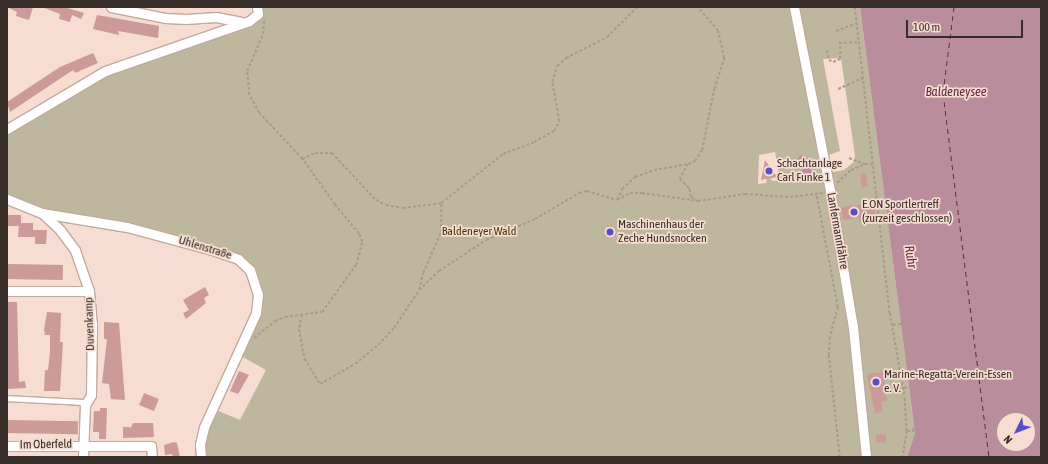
<!DOCTYPE html>
<meta charset="utf-8">
<style>
body{margin:0}
#map{position:relative;width:1048px;height:464px;overflow:hidden;background:#f6dcd1;font-family:"Asap Condensed",sans-serif}
div>[style]{position:absolute}
.green>*{inset:0;background:#bdb79e}
.water>*{inset:0;background:#ba8d9d}
.ferry>*{height:1px;margin-top:-0.5px;transform-origin:0;background:repeating-linear-gradient(90deg,#622840 0 5px,transparent 0 9px)}
.building>*{inset:0;background:#cb9a99;transform-origin:0 0}
.path>*{height:1.5px;margin-top:-0.75px;transform-origin:0;background:repeating-linear-gradient(90deg,#ab988f 0 3px,transparent 0 5px)}
.roads{filter:drop-shadow(1px 0 #c1a99e) drop-shadow(-1px 0 #c1a99e) drop-shadow(0 1px #c1a99e) drop-shadow(0 -1px #c1a99e)}
.lane>*{height:4.5px;margin:-2.25px;padding:0 2.25px;transform-origin:2.25px;border-radius:2.25px;background:#fff}
.street>*{height:9px;margin:-4.5px;padding:0 4.5px;transform-origin:4.5px;border-radius:4.5px;background:#fff}
.dots>*{width:11px;height:11px;translate:-50% -50%;box-sizing:border-box;border:2px solid #f6dcd1;border-radius:50%}
span{translate:-50% -50%;white-space:nowrap;text-align:center;line-height:1.15;-webkit-text-stroke:3.5px #f6dcd1;paint-order:stroke}
.poi-label{font-size:12px;color:#362d28}
.left{translate:0 -50%;text-align:left}
.street-label{font-size:12px;color:#362d28}
.park-label{font-size:12px;color:#453800}
.water-label{font-size:13px;color:#622840;font-style:italic}
.frame{position:absolute;inset:0;border:8px solid #362d28;pointer-events:none}
.north{position:absolute;left:996px;top:412px;width:40px;height:40px;box-sizing:border-box;background:#f6dcd1;border:1px solid #a9968d;border-radius:50%;rotate:227deg;font-size:11px;font-weight:700;line-height:16px;text-align:center;color:#362d28}
.north::after{content:'';display:block;margin:auto;width:14px;height:18px;background:#5a4ec6;clip-path:polygon(50% 0,100% 100%,50% 72%,0 100%)}
.scale{position:absolute;left:906px;top:20px;width:117px;height:18px;box-sizing:border-box;border:2px solid #362d28;border-top:0;padding-left:5px;font-size:12px;line-height:14px;white-space:nowrap;color:#362d28;-webkit-text-stroke:3px #f6dcd1;paint-order:stroke}
</style>
<div id="map">
<div class="green">
<i style="clip-path:polygon(evenodd,259px 7px,860px 7px,915px 433px,907px 457px,205px 457px,204px 438px,216px 410px,240px 420px,266px 370px,241px 356px,259px 303px,245px 262px,124px 223px,72px 213px,41px 211px,7px 197px,7px 131px,81px 84px,246px 24px,259px 7px,841px 58px,855px 156px,854px 162px,844px 170px,833px 172px,829px 155px,840px 151px,823px 59px,841px 58px,259px 7px,775px 152px,780px 180px,773px 181px,770px 178px,767px 178px,766px 183px,758px 184px,759px 155px,775px 152px)"></i>
</div>
<div class="water">
<i style="clip-path:polygon(evenodd,860px 7px,1041px 7px,1041px 457px,907px 457px,915px 433px,860px 7px,1004px 420px,1028px 420px,1028px 444px,1004px 444px,1004px 420px)"></i>
<i style="clip-path:polygon(801px 155px,808px 160px,813px 177px,811px 179px,807px 179px,803px 174px,798px 158px)"></i>
</div>
<div class="ferry">
<i style="left:954px;top:7px;width:87px;rotate:97.3deg"></i>
<i style="left:943px;top:93px;width:367px;rotate:82.8deg"></i>
</div>
<div class="building">
<i style="clip-path:polygon(7px 7px,33px 7px,29px 20px,16px 16px,17px 12px)"></i>
<i style="clip-path:polygon(42px 7px,64px 7px,84px 13px,81px 19px,72px 15px,70px 22px,59px 19px,60px 14px)"></i>
<i style="clip-path:polygon(97px 15px,159px 26px,158px 38px,118px 31px,119px 35px,93px 29px)"></i>
<i style="clip-path:polygon(93px 53px,98px 63px,75px 73px,73px 70px,10px 112px,7px 102px,60px 67px)"></i>
<i style="clip-path:polygon(765px 160px,777px 177px,761px 180px)"></i>
<i style="left:866px;top:173px;width:14px;height:6px;rotate:82deg"></i>
<i style="clip-path:polygon(874px 203px,876px 220px,859px 222px,859px 218px,843px 220px,841px 207px)"></i>
<i style="clip-path:polygon(7px 215px,21px 215px,21px 223px,33px 223px,33px 230px,47px 230px,46px 244px,35px 244px,35px 237px,18px 237px,19px 226px,7px 226px)"></i>
<i style="left:608px;top:225px;width:7px;height:12px;rotate:16deg"></i>
<i style="left:7px;top:264px;width:56px;height:15px;rotate:1deg"></i>
<i style="clip-path:polygon(205px 287px,209px 295px,204px 298px,206px 303px,186px 319px,183px 313px,189px 310px,183px 300px)"></i>
<i style="clip-path:polygon(7px 302px,17px 302px,19px 382px,25px 381px,26px 388px,7px 389px)"></i>
<i style="clip-path:polygon(47px 312px,61px 313px,60px 342px,63px 342px,60px 391px,44px 391px,45px 370px,48px 370px,50px 352px,50px 335px,45px 335px,44px 329px)"></i>
<i style="clip-path:polygon(104px 322px,119px 323px,125px 400px,111px 399px,109px 384px,102px 383px,107px 339px,104px 339px)"></i>
<i style="clip-path:polygon(239px 371px,249px 375px,238px 394px,230px 391px)"></i>
<i style="clip-path:polygon(883px 372px,887px 401px,881px 402px,883px 412px,875px 413px,867px 374px)"></i>
<i style="left:144px;top:393px;width:16px;height:13px;rotate:22deg"></i>
<i style="clip-path:polygon(100px 408px,107px 408px,106px 439px,99px 439px,99px 432px,93px 432px,94px 411px,100px 411px)"></i>
<i style="left:7px;top:420px;width:71px;height:13px;rotate:1deg"></i>
<i style="clip-path:polygon(133px 423px,153px 423px,154px 437px,123px 438px,123px 427px,130px 427px,130px 429px)"></i>
<i style="clip-path:polygon(886px 434px,886px 442px,876px 443px,876px 435px)"></i>
<i style="clip-path:polygon(174px 442px,177px 443px,180px 457px,173px 457px,172px 454px,165px 455px,164px 445px)"></i>
</div>
<div class="path">
<i style="left:855px;top:7px;width:308px;rotate:83.5deg"></i>
<i style="left:890px;top:313px;width:86px;rotate:80deg"></i>
<i style="left:905px;top:398px;width:33px;rotate:87deg"></i>
<i style="left:907px;top:431px;width:26px;rotate:99deg"></i>
<i style="left:836px;top:31px;width:22px;rotate:-21deg"></i>
<i style="left:839px;top:43px;width:20px;rotate:-3deg"></i>
<i style="left:827px;top:50px;width:10px;rotate:79deg"></i>
<i style="left:829px;top:60px;width:4px;rotate:27deg"></i>
<i style="left:833px;top:62px;width:8px;rotate:-23deg"></i>
<i style="left:840px;top:59px;width:16px;rotate:-90deg"></i>
<i style="left:838px;top:89px;width:27px;rotate:-24deg"></i>
<i style="left:849px;top:158px;width:17px;rotate:21deg"></i>
<i style="left:865px;top:164px;width:8px"></i>
<i style="left:302px;top:159px;width:14px;rotate:-25deg"></i>
<i style="left:315px;top:153px;width:17px"></i>
<i style="left:332px;top:153px;width:64px;rotate:46.9deg"></i>
<i style="left:376px;top:200px;width:11px;rotate:27deg"></i>
<i style="left:386px;top:205px;width:17px;rotate:10deg"></i>
<i style="left:403px;top:208px;width:38px;rotate:-7deg"></i>
<i style="left:441px;top:203px;width:79px;rotate:-38.3deg"></i>
<i style="left:503px;top:154px;width:33px;rotate:-21deg"></i>
<i style="left:534px;top:142px;width:23px;rotate:-29deg"></i>
<i style="left:554px;top:131px;width:11px;rotate:-63deg"></i>
<i style="left:559px;top:121px;width:40px;rotate:-100deg"></i>
<i style="left:552px;top:82px;width:17px;rotate:-73deg"></i>
<i style="left:557px;top:66px;width:12px;rotate:-42deg"></i>
<i style="left:566px;top:58px;width:46px;rotate:-27.1deg"></i>
<i style="left:607px;top:37px;width:42px;rotate:-45deg"></i>
<i style="left:688px;top:164px;width:17px;rotate:118deg"></i>
<i style="left:680px;top:179px;width:14px;rotate:45deg"></i>
<i style="left:690px;top:189px;width:8px;rotate:83deg"></i>
<i style="left:691px;top:197px;width:6px;rotate:31deg"></i>
<i style="left:837px;top:183px;width:19px;rotate:-43deg"></i>
<i style="left:851px;top:170px;width:15px;rotate:-23deg"></i>
<i style="left:817px;top:196px;width:113px;rotate:79.3deg"></i>
<i style="left:838px;top:307px;width:31px;rotate:105deg"></i>
<i style="left:830px;top:337px;width:18px;rotate:93deg"></i>
<i style="left:829px;top:355px;width:103px;rotate:83.8deg"></i>
<i style="left:617px;top:200px;width:12px;rotate:-66deg"></i>
<i style="left:622px;top:189px;width:18px;rotate:-43deg"></i>
<i style="left:635px;top:177px;width:20px;rotate:-20deg"></i>
<i style="left:654px;top:170px;width:35px;rotate:-10deg"></i>
<i style="left:688px;top:164px;width:8px;rotate:-23deg"></i>
<i style="left:695px;top:161px;width:13px;rotate:-58deg"></i>
<i style="left:702px;top:150px;width:62px;rotate:-78.9deg"></i>
<i style="left:714px;top:89px;width:33px;rotate:-72deg"></i>
<i style="left:724px;top:58px;width:28px;rotate:-103deg"></i>
<i style="left:718px;top:31px;width:32px;rotate:-131deg"></i>
<i style="left:419px;top:290px;width:17px;rotate:-77deg"></i>
<i style="left:423px;top:273px;width:45px;rotate:-66.3deg"></i>
<i style="left:441px;top:232px;width:29px;rotate:-90deg"></i>
<i style="left:302px;top:315px;width:14px;rotate:102deg"></i>
<i style="left:299px;top:329px;width:31px;rotate:79deg"></i>
<i style="left:305px;top:359px;width:29px;rotate:59deg"></i>
<i style="left:320px;top:384px;width:40px;rotate:-29.7deg"></i>
<i style="left:355px;top:364px;width:30px;rotate:-40deg"></i>
<i style="left:378px;top:345px;width:23px;rotate:-47deg"></i>
<i style="left:394px;top:328px;width:45px;rotate:-56.7deg"></i>
<i style="left:419px;top:290px;width:28px;rotate:-44deg"></i>
<i style="left:439px;top:271px;width:56px;rotate:-33.4deg"></i>
<i style="left:486px;top:240px;width:53px;rotate:-23.2deg"></i>
<i style="left:535px;top:219px;width:51px;rotate:-30.6deg"></i>
<i style="left:579px;top:193px;width:8px;rotate:-14deg"></i>
<i style="left:587px;top:191px;width:31px;rotate:17deg"></i>
<i style="left:617px;top:200px;width:15px;rotate:-28deg"></i>
<i style="left:630px;top:193px;width:12px"></i>
<i style="left:642px;top:193px;width:57px;rotate:8.1deg"></i>
<i style="left:698px;top:201px;width:48px;rotate:-8.5deg"></i>
<i style="left:745px;top:194px;width:45px;rotate:3.8deg"></i>
<i style="left:790px;top:197px;width:33px;rotate:-7deg"></i>
<i style="left:918px;top:322px;width:12px;rotate:175deg"></i>
<i style="left:906px;top:323px;width:73px;rotate:82.9deg"></i>
<i style="left:915px;top:395px;width:27px;rotate:-6deg"></i>
<i style="left:893px;top:325px;width:13px;rotate:-9deg"></i>
<i style="left:254px;top:338px;width:27px;rotate:-39deg"></i>
<i style="left:275px;top:321px;width:11px;rotate:-22deg"></i>
<i style="left:285px;top:317px;width:37px;rotate:-8deg"></i>
<i style="left:322px;top:312px;width:58px;rotate:-54.1deg"></i>
<i style="left:356px;top:265px;width:24px;rotate:-75deg"></i>
<i style="left:362px;top:242px;width:9px;rotate:-111deg"></i>
<i style="left:359px;top:234px;width:38px;rotate:-130deg"></i>
<i style="left:335px;top:205px;width:57px;rotate:-125.7deg"></i>
<i style="left:302px;top:159px;width:63px;rotate:-133.1deg"></i>
<i style="left:259px;top:113px;width:21px;rotate:-119deg"></i>
<i style="left:249px;top:95px;width:24px;rotate:-95deg"></i>
<i style="left:247px;top:71px;width:40px;rotate:-66.6deg"></i>
<i style="left:263px;top:34px;width:15px;rotate:-86deg"></i>
<i style="left:910px;top:359px;width:12px;rotate:-5deg"></i>
<i style="left:911px;top:366px;width:10px;rotate:-11deg"></i>
<i style="left:912px;top:370px;width:10px;rotate:-6deg"></i>
<i style="left:912px;top:374px;width:10px;rotate:-6deg"></i>
<i style="left:913px;top:379px;width:10px;rotate:-6deg"></i>
<i style="left:914px;top:383px;width:9px;rotate:-6deg"></i>
<i style="left:904px;top:388px;width:10px;rotate:-11deg"></i>
<i style="left:914px;top:388px;width:10px;rotate:-6deg"></i>
<i style="left:907px;top:431px;width:7px"></i>
<i style="left:914px;top:431px;width:4px;rotate:-104deg"></i>
</div>
<div class="roads">
<div class="lane">
<i style="left:7px;top:398px;width:79px;rotate:2.9deg"></i>
</div>
<div class="street">
<i style="left:111px;top:7px;width:55px;rotate:11.5deg"></i>
<i style="left:165px;top:18px;width:21px;rotate:3deg"></i>
<i style="left:186px;top:19px;width:30px;rotate:-4deg"></i>
<i style="left:216px;top:17px;width:26px;rotate:11deg"></i>
<i style="left:794px;top:7px;width:187px;rotate:78.9deg"></i>
<i style="left:830px;top:190px;width:139px;rotate:80.5deg"></i>
<i style="left:853px;top:327px;width:131px;rotate:84.3deg"></i>
<i style="left:7px;top:129px;width:114px;rotate:-30.6deg"></i>
<i style="left:105px;top:71px;width:152px;rotate:-19.1deg"></i>
<i style="left:249px;top:21px;width:11px;rotate:-38deg"></i>
<i style="left:258px;top:14px;width:7px;rotate:-98deg"></i>
<i style="left:7px;top:199px;width:38px;rotate:22deg"></i>
<i style="left:42px;top:213px;width:86px;rotate:9.4deg"></i>
<i style="left:127px;top:227px;width:88px;rotate:15.1deg"></i>
<i style="left:212px;top:250px;width:28px;rotate:19deg"></i>
<i style="left:238px;top:259px;width:16px;rotate:43deg"></i>
<i style="left:250px;top:270px;width:25px;rotate:72deg"></i>
<i style="left:258px;top:294px;width:19px;rotate:96deg"></i>
<i style="left:256px;top:313px;width:125px;rotate:114.5deg"></i>
<i style="left:204px;top:427px;width:18px;rotate:103deg"></i>
<i style="left:200px;top:445px;width:12px;rotate:85deg"></i>
<i style="left:42px;top:213px;width:25px;rotate:43deg"></i>
<i style="left:60px;top:230px;width:25px;rotate:53deg"></i>
<i style="left:75px;top:250px;width:43px;rotate:71.1deg"></i>
<i style="left:89px;top:291px;width:32px;rotate:85deg"></i>
<i style="left:92px;top:323px;width:72px;rotate:90.8deg"></i>
<i style="left:91px;top:395px;width:12px;rotate:121deg"></i>
<i style="left:85px;top:405px;width:52px;rotate:92.2deg"></i>
<i style="left:7px;top:291px;width:82px"></i>
<i style="left:7px;top:446px;width:144px"></i>
<i style="left:151px;top:446px;width:11px;rotate:85deg"></i>
</div>
</div>
<div class="dots">
<i style="left:769px;top:171px;background:#5a4ec6"></i>
<i style="left:854px;top:212px;background:#5a4ec6"></i>
<i style="left:610px;top:232px;background:#5a4ec6"></i>
<i style="left:876px;top:382px;background:#5a4ec6"></i>
</div>
<div class="poi-label">
<span class="left" style="left:777px;top:171px">Schachtanlage<br>Carl Funke 1</span>
<span class="left" style="left:862px;top:212px">E.ON Sportlertreff<br>(zurzeit geschlossen)</span>
<span class="left" style="left:618px;top:232px">Maschinenhaus der<br>Zeche Hundsnocken</span>
<span class="left" style="left:884px;top:382px">Marine-Regatta-Verein-Essen<br>e. V.</span>
</div>
<div class="street-label">
<span style="left:837px;top:231px;rotate:80deg">Lanfermannfähre</span>
<span style="left:205px;top:248px;rotate:17deg">Uhlenstraße</span>
<span style="left:90px;top:324px;rotate:-92deg">Duvenkamp</span>
<span style="left:46px;top:445px;rotate:-1deg">Im Oberfeld</span>
</div>
<div class="park-label">
<span style="left:479px;top:232px">Baldeneyer Wald</span>
</div>
<div class="water-label">
<span style="left:956px;top:92px">Baldeneysee</span>
<span style="left:910px;top:257px;rotate:81deg">Ruhr</span>
</div>
<div class="frame"></div>
<div class="north">N</div>
<div class="scale">100 m</div>
</div>
